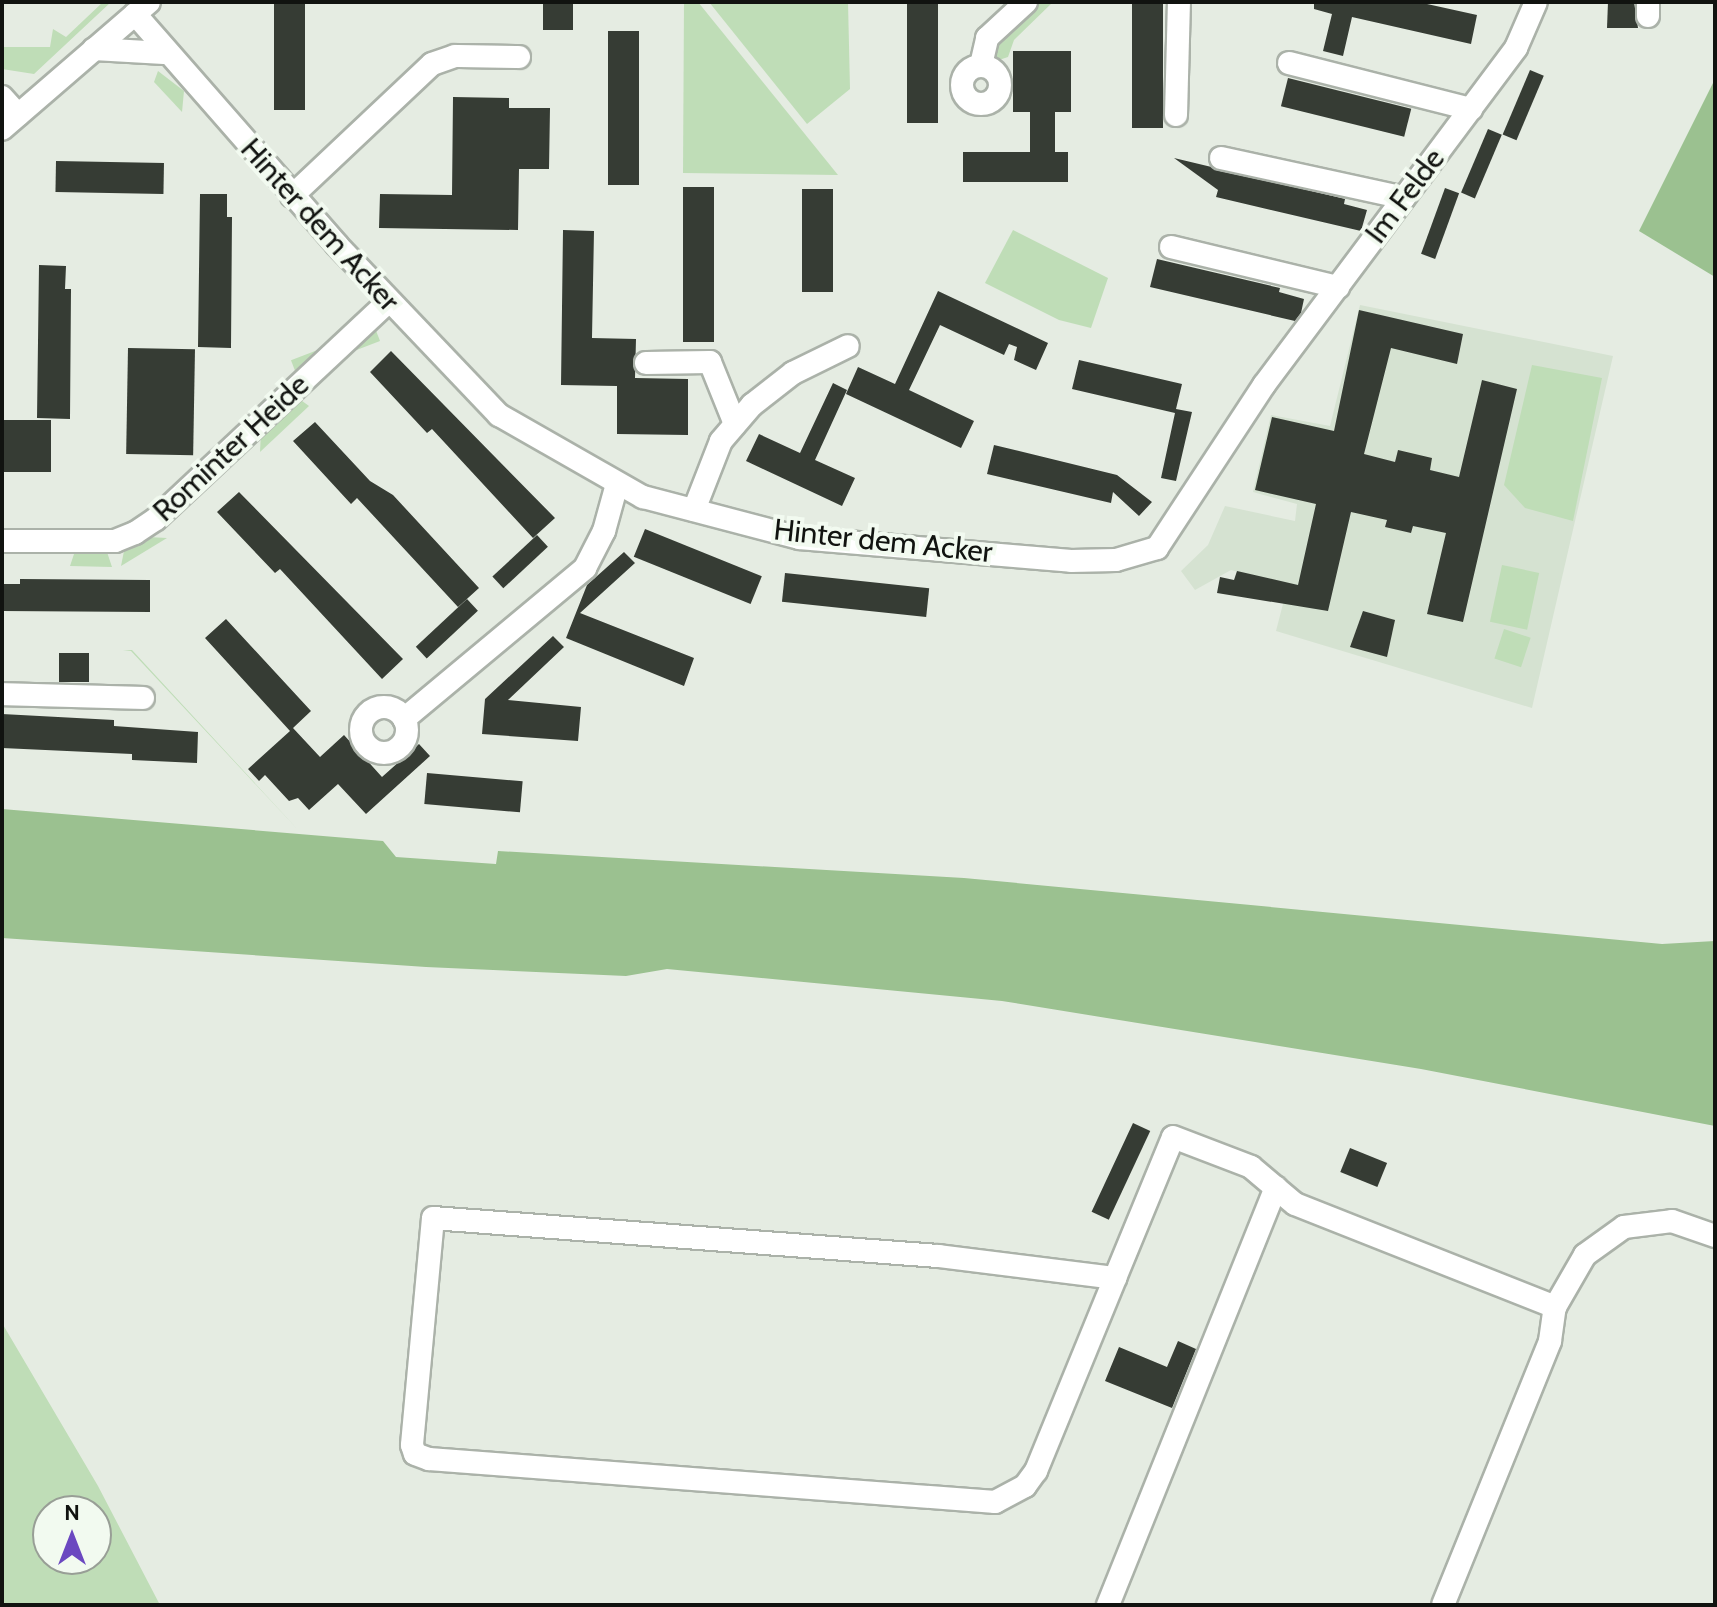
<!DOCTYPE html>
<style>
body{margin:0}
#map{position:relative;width:1717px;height:1607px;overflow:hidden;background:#e5ece2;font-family:Cabin,sans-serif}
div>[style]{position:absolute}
.built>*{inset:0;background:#d5e2d1}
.green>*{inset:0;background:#bfddb7;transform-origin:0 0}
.forest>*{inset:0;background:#9bc190}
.building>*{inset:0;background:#363c34;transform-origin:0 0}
.roads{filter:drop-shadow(2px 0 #abb2a9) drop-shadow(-2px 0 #abb2a9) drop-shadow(0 2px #abb2a9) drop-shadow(0 -2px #abb2a9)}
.minor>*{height:22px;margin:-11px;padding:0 11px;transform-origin:11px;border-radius:11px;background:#fff}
.minor>.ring{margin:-11px;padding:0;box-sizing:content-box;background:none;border:22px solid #fff;border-radius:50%}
span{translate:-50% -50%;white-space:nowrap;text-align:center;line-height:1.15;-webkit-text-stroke:8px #f2faf0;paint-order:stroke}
.street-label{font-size:30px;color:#111310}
.frame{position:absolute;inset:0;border:4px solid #111310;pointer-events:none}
.north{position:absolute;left:32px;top:1495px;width:80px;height:80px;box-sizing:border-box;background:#f2faf0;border:2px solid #989e96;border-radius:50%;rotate:0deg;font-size:22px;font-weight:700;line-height:32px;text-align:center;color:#111310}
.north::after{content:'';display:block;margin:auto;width:28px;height:36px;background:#6b48c0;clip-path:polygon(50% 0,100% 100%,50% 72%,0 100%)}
</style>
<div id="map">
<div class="built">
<i style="clip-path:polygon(1360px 305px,1613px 356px,1532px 708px,1276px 631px,1284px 600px,1294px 585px,1231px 570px,1195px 590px,1181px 571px,1208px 545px,1225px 506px,1295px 521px,1297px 504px,1253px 492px,1271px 415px,1330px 426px)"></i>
</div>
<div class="green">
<i style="clip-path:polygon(103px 2px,111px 2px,34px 74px,2px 69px,2px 47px,50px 47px,53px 29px,66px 37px)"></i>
<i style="clip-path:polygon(684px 2px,698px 2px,838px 175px,683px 173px)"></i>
<i style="clip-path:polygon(709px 2px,848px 2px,850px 89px,807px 124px)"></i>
<i style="clip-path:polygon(1034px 2px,1053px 2px,1014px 40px,1008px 57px,996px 61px,994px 46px)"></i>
<i style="clip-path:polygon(158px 71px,184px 91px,182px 112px,154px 82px)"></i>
<i style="clip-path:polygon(1013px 230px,1108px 278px,1091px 328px,1059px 320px,985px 283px)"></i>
<i style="left:375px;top:328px;width:14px;height:90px;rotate:69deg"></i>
<i style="clip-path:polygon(1532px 365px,1602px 378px,1573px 521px,1525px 508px,1504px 485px)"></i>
<i style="clip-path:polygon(298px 398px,309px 406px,260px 452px,261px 432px)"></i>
<i style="clip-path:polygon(148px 537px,167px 538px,121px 566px,124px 551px)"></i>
<i style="clip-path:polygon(75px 551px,107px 552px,112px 567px,70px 566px)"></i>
<i style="left:1502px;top:565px;width:38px;height:58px;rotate:12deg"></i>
<i style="left:1504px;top:629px;width:28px;height:31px;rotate:18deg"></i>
<i style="clip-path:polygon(123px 650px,132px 650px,300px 832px,131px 651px)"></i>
<i style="clip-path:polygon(evenodd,2px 1323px,98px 1486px,160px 1605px,2px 1605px,2px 1323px,48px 1511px,96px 1511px,96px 1559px,48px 1559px,48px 1511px)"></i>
</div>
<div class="forest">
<i style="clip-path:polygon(1715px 79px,1715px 277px,1639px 231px)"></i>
<i style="clip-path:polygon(2px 809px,383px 841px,396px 857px,496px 864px,498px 851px,964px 878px,1662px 944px,1715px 941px,1715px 1126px,1421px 1069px,1002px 1001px,667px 969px,626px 976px,426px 967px,2px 938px)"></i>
</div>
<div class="building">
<i style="left:274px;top:2px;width:31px;height:108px"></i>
<i style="left:543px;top:2px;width:30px;height:28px"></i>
<i style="left:907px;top:2px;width:31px;height:121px"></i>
<i style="left:1132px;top:2px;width:31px;height:126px"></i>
<i style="clip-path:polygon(1314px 2px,1418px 2px,1477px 15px,1471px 44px,1352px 17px,1343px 56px,1323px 51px,1332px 14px,1314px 9px)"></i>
<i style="clip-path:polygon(1608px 2px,1634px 2px,1638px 28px,1607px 28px)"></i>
<i style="left:608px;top:31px;width:31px;height:154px"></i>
<i style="clip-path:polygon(1013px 51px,1071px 51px,1071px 112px,1055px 112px,1055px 152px,1068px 152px,1068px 182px,963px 182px,963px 152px,1030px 152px,1030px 112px,1013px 112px)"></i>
<i style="left:1530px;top:70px;width:15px;height:70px;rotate:23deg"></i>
<i style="left:1288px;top:78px;width:127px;height:29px;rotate:14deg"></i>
<i style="clip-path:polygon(453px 97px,509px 98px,509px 108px,550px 108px,549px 169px,519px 169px,518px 230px,379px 228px,380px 194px,452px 195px)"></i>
<i style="left:1488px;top:129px;width:15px;height:69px;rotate:23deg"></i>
<i style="clip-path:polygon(1174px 158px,1345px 199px,1344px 204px,1367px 210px,1361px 231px,1216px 197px,1218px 190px)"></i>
<i style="left:56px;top:161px;width:108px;height:31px;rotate:1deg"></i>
<i style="left:683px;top:187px;width:31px;height:155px"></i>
<i style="left:1445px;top:188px;width:15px;height:70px;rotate:20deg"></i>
<i style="left:802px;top:189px;width:31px;height:103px"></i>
<i style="clip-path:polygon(200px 194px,227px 194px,227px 217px,232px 217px,231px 348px,198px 347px)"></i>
<i style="clip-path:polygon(563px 230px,594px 231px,592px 338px,636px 339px,635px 378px,688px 379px,688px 435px,617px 434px,617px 386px,561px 385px)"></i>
<i style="clip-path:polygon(1157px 259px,1280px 288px,1279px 292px,1304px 299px,1301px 313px,1295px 321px,1150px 287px)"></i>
<i style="clip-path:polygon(39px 265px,66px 266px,65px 289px,71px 289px,70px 419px,37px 418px)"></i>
<i style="clip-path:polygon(938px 291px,1048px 343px,1036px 370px,1014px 360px,1017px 347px,1009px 344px,1004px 355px,940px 325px,909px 390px,974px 421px,961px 448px,846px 394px,858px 367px,895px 384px)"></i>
<i style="clip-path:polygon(1359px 310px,1463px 334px,1457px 364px,1391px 348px,1364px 454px,1395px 462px,1398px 450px,1432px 458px,1430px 470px,1459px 477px,1482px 380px,1517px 389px,1463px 622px,1427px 614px,1446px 533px,1413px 526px,1411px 533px,1385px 527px,1387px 520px,1351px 512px,1328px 611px,1217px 593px,1220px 577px,1234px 580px,1237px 571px,1298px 585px,1316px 504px,1255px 490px,1272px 417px,1334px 431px)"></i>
<i style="left:128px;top:348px;width:67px;height:106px;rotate:1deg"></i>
<i style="clip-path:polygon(391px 351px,555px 518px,533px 538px,432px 429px,427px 433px,370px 372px)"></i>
<i style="clip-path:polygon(1079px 360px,1182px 384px,1176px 409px,1192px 412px,1176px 481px,1161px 478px,1175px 413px,1072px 389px)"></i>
<i style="clip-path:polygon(833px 383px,847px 390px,815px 460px,855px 478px,842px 506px,746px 461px,759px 434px,800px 453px)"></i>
<i style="left:2px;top:420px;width:49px;height:52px"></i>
<i style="clip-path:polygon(315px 422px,370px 481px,393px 495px,479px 588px,458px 607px,357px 498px,351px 504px,293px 441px)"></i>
<i style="clip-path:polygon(994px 445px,1117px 475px,1152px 502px,1139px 516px,1113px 492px,1111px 503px,987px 474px)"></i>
<i style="clip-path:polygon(239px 492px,403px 659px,382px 679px,280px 569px,275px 573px,217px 512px)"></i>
<i style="left:645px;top:529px;width:126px;height:30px;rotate:22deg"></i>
<i style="left:537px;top:535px;width:16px;height:61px;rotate:47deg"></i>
<i style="clip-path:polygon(624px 552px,635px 563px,580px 613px,694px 658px,684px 686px,566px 638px,587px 585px)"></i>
<i style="left:785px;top:573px;width:145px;height:29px;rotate:6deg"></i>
<i style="clip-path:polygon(20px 579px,150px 580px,150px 612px,2px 611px,2px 584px,20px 584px)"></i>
<i style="left:467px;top:599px;width:16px;height:70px;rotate:47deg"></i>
<i style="clip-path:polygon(1363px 611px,1395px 620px,1387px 657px,1350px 647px)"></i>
<i style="clip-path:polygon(226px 619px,311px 711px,293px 728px,320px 757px,344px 735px,382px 777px,419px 744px,430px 756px,366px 814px,338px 784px,309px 810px,298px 798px,289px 801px,265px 775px,259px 781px,248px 769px,290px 731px,205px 638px)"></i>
<i style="clip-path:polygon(553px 636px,564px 647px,508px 700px,581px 707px,578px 741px,482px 734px,485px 699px)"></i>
<i style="left:59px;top:653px;width:30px;height:29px"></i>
<i style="clip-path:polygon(2px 714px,114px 720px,114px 726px,198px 732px,197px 763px,132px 760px,132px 754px,2px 748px)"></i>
<i style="left:427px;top:773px;width:96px;height:31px;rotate:5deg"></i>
<i style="left:1133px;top:1123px;width:19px;height:98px;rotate:25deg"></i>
<i style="left:1350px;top:1148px;width:40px;height:26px;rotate:22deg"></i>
<i style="clip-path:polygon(1178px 1341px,1196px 1349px,1172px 1408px,1105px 1381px,1119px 1347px,1167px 1367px)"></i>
</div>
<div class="roads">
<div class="minor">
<i style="left:135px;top:14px;width:307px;rotate:48.8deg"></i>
<i style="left:337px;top:245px;width:235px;rotate:46.4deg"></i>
<i style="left:499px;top:415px;width:166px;rotate:29.7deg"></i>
<i style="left:643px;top:497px;width:161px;rotate:14.7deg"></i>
<i style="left:799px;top:538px;width:273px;rotate:4.8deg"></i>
<i style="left:1071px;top:561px;width:45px;rotate:-1.3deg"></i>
<i style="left:1116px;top:560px;width:43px;rotate:-16.3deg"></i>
<i style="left:1157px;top:548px;width:195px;rotate:-56.7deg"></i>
<i style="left:1264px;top:385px;width:421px;rotate:-53.2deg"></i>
<i style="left:1516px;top:48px;width:50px;rotate:-66.5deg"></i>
<i style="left:1648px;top:16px;width:14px;rotate:-90deg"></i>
<i style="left:94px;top:49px;width:70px;rotate:3.3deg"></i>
<i style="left:1289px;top:63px;width:188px;rotate:14.2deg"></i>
<i style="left:981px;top:65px;width:28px;rotate:-77deg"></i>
<i style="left:987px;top:38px;width:53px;rotate:-42.7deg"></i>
<i class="ring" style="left:962px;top:66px;width:16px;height:16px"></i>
<i style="left:2px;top:97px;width:24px;rotate:48deg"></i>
<i style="left:1176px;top:115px;width:113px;rotate:-88.5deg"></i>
<i style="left:2px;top:129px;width:194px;rotate:-40.8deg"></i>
<i style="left:1221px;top:158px;width:187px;rotate:12.3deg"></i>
<i style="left:292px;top:196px;width:192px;rotate:-43.3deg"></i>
<i style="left:432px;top:64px;width:24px;rotate:-19deg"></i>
<i style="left:455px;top:56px;width:64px;rotate:0.9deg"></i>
<i style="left:1171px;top:247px;width:172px;rotate:13.5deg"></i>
<i style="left:646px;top:363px;width:64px;rotate:-0.9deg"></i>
<i style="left:710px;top:362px;width:67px;rotate:68deg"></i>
<i style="left:694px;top:510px;width:74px;rotate:-68.6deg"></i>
<i style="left:721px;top:441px;width:48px;rotate:-49.3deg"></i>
<i style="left:752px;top:405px;width:52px;rotate:-38deg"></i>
<i style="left:793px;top:373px;width:61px;rotate:-26.1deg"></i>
<i style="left:2px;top:541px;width:113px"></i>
<i style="left:115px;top:541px;width:22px;rotate:-22deg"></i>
<i style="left:135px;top:533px;width:25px;rotate:-34deg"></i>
<i style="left:156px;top:519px;width:319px;rotate:-43.1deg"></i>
<i style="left:2px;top:694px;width:141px;rotate:1.6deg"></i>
<i class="ring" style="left:361px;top:707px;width:24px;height:24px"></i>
<i style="left:404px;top:719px;width:236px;rotate:-39.8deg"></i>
<i style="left:585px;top:568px;width:42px;rotate:-62.8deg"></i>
<i style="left:604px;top:531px;width:49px;rotate:-74.5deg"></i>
<i style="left:1115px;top:1278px;width:178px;rotate:-172.9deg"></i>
<i style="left:938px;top:1256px;width:506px;rotate:-175.7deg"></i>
<i style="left:433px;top:1218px;width:228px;rotate:95.3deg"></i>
<i style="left:412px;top:1445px;width:9px;rotate:72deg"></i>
<i style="left:415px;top:1454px;width:15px;rotate:20deg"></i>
<i style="left:429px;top:1459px;width:568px;rotate:4.34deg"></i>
<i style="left:995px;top:1502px;width:34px;rotate:-28deg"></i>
<i style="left:1025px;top:1486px;width:19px;rotate:-54deg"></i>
<i style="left:1036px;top:1471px;width:209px;rotate:-67.7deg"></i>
<i style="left:1115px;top:1278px;width:152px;rotate:-67.6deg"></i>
<i style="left:1173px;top:1137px;width:84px;rotate:21deg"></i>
<i style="left:1251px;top:1167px;width:57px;rotate:40.1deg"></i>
<i style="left:1295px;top:1204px;width:280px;rotate:21.6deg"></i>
<i style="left:1555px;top:1307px;width:60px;rotate:-60deg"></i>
<i style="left:1585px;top:1255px;width:48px;rotate:-35.7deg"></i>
<i style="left:1624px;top:1227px;width:48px;rotate:-7.1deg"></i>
<i style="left:1672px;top:1221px;width:46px;rotate:19.2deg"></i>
<i style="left:1108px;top:1605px;width:450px;rotate:-68.1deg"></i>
<i style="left:1443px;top:1605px;width:285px;rotate:-67.9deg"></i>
<i style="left:1550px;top:1341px;width:34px;rotate:-82deg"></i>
</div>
</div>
<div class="street-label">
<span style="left:1405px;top:196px;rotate:-53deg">Im Felde</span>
<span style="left:320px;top:225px;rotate:48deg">Hinter dem Acker</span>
<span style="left:231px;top:448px;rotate:-43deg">Rominter Heide</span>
<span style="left:883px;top:541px;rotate:6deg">Hinter dem Acker</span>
</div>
<div class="frame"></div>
<div class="north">N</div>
</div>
